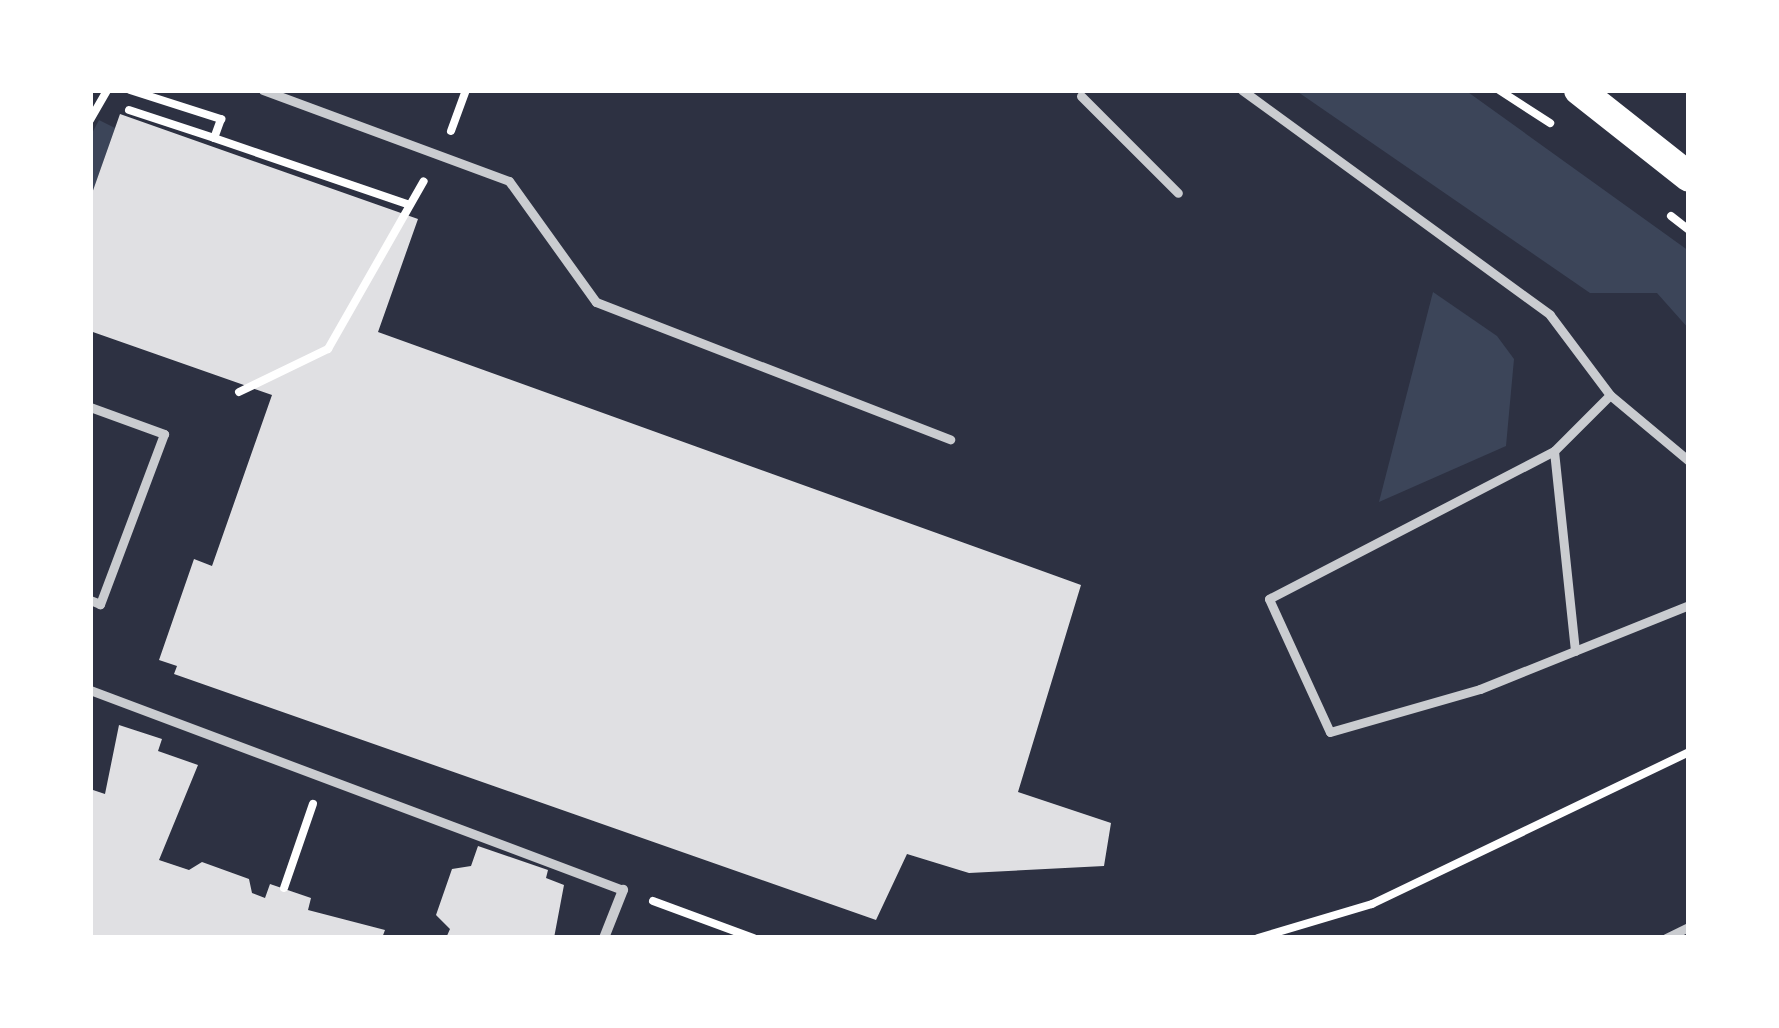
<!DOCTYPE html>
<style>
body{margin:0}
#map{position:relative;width:1779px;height:1028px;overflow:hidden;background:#2d3142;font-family:"Roboto Serif",serif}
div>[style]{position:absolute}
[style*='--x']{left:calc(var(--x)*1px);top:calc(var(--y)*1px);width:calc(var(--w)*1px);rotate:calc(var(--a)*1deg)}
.green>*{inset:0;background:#3c4559}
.building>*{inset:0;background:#e0e0e3}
.path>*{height:8px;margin:-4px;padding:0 4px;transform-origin:4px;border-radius:4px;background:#fff}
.service>*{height:9px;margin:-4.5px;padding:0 4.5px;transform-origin:4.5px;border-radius:4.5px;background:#caccd0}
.pedestrian>*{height:10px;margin:-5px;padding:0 5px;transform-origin:5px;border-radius:5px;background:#caccd0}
.primary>*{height:30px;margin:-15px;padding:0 15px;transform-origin:15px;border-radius:15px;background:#fff}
span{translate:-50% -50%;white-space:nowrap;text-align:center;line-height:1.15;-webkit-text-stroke:9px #fff;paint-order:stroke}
.frame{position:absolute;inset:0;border:93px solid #fff;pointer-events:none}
</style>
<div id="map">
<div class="green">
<i style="clip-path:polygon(1295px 90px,1465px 90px,1689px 251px,1689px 329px,1657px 293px,1590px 293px)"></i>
<i style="clip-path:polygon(99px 120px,115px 128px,90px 199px,90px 137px)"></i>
<i style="clip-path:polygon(1433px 292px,1497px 336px,1514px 359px,1506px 446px,1379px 502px)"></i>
</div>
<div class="building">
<i style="clip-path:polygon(120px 114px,418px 219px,378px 332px,1081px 585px,1018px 792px,1111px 823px,1104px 866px,969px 873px,907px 854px,876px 920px,174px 674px,177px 666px,159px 660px,194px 559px,212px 566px,272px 395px,90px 331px,90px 199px)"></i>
<i style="clip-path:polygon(119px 725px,162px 739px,158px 751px,198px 765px,159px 860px,189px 870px,202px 862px,249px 879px,252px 893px,265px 898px,270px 884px,311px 898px,308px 910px,385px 930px,382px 938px,90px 938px,90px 789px,105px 794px)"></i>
<i style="clip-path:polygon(478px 846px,548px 870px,546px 878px,564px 885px,554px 938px,446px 938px,450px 929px,436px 915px,452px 869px,471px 866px)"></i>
</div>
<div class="path">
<i style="--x:130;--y:90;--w:96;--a:17.7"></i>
<i style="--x:221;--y:119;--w:20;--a:110"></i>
<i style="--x:214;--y:138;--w:204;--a:18.9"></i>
<i style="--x:1499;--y:90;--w:61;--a:32.9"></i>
<i style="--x:129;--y:110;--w:89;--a:18.2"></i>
<i style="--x:90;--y:120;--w:34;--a:-60"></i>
<i style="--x:451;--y:131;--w:44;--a:-69.9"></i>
<i style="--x:1671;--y:216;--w:23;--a:38"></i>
<i style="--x:239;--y:392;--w:99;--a:-25.8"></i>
<i style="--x:328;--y:349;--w:193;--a:-60.3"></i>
<i style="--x:284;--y:888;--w:89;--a:-71"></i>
<i style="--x:653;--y:901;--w:107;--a:20.3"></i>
<i style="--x:1258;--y:938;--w:119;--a:-16.6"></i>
<i style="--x:1372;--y:904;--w:352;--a:-25.6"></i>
</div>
<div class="service">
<i style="--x:263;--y:90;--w:262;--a:20.3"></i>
<i style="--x:509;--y:181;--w:149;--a:54.3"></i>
<i style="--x:596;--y:302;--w:380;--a:21.2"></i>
<i style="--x:1242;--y:90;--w:381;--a:36.1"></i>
<i style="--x:1550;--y:315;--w:100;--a:53.1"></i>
<i style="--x:1610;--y:395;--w:103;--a:39.9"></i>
<i style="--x:1081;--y:96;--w:137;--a:45"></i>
<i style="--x:1610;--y:395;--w:79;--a:135"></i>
<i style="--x:1554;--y:451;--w:321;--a:152.6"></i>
<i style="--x:1269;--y:599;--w:146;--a:65.4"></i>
<i style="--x:1330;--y:732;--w:156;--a:-16"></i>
<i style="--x:1480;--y:689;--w:225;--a:-21.9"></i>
<i style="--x:90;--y:407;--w:79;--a:20"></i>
<i style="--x:164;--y:434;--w:182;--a:110.6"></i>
<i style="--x:100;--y:604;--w:11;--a:-158"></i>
<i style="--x:1554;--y:451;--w:201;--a:84"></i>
<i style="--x:90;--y:690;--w:569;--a:20.57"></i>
<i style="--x:1666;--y:938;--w:25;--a:-26"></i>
</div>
<div class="pedestrian">
<i style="--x:604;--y:938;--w:52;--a:-68.4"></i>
</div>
<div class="primary">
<i style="--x:1579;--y:90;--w:140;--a:38.3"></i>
</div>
<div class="frame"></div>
</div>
